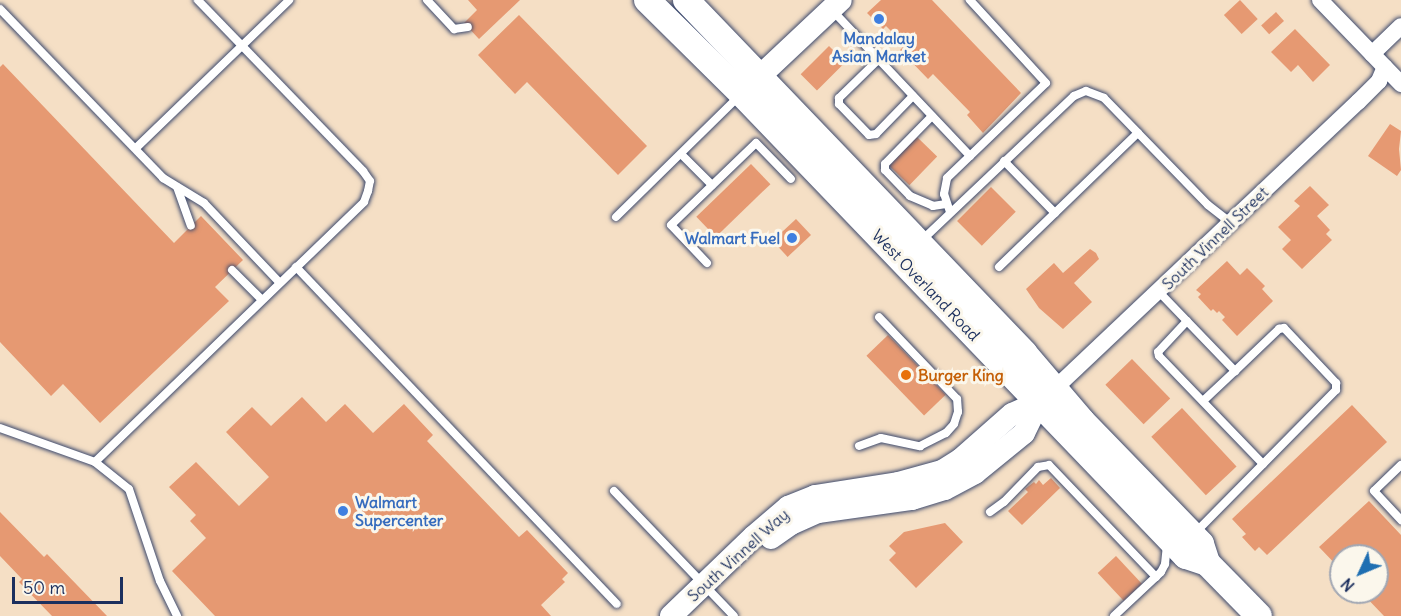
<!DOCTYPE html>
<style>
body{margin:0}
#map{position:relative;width:1401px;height:616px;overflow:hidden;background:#f5dfc5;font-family:Delius,sans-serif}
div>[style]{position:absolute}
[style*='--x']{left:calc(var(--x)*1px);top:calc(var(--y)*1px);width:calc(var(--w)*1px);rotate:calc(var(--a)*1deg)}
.building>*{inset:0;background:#e69972;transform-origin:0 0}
.roads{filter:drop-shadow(0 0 2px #3c496d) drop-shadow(0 0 2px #3c496d)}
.lane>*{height:8px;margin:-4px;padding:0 4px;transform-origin:4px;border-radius:4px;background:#fff}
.street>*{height:16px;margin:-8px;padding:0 8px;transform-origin:8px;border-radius:8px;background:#fff}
.secondary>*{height:22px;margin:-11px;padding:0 11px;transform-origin:11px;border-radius:11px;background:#fff}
.primary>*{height:26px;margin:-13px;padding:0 13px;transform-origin:13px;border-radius:13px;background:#fff}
.dots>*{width:16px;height:16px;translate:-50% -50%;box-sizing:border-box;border:3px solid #fbf7ec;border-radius:50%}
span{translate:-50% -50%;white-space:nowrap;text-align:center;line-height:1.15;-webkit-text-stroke:6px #fbf7ec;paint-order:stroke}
.shop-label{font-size:16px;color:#366cbe;font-weight:700}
.right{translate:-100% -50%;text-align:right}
.left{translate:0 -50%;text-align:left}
.street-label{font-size:16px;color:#1b2f5e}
.food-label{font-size:16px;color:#c56008;font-weight:700}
.north{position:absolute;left:1329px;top:544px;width:60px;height:60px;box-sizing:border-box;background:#fbf7ec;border:2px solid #a1a7b3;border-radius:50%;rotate:226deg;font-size:16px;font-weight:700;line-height:24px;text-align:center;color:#1b2f5e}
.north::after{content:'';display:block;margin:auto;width:21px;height:27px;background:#1f6fb2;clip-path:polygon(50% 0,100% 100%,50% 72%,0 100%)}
.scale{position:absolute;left:12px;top:577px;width:111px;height:27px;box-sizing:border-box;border:3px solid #1b2f5e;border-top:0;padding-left:8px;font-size:18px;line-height:21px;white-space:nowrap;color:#1b2f5e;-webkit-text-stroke:4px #fbf7ec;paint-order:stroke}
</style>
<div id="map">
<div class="building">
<i style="clip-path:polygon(468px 0,520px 0,479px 39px,464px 23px,477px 10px)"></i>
<i style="clip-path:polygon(881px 0,932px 0,1021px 93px,983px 133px,967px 115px,970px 112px,933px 74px,928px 79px,900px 50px,905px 45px,886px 26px,883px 29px,867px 13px)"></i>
<i style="left:1240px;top:0;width:26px;height:22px;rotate:47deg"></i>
<i style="left:1276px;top:12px;width:12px;height:20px;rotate:48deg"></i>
<i style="clip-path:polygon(519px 15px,647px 146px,618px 175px,527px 82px,515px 94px,478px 55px)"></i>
<i style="clip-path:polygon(1295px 29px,1330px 65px,1313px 82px,1298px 65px,1291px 72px,1271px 52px)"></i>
<i style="left:829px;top:46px;width:23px;height:40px;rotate:45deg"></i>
<i style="clip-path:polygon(3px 64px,174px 243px,201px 216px,243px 260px,215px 287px,229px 301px,100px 423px,63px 384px,51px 396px,0 342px,0 67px)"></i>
<i style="clip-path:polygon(1390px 124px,1401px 131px,1399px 149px,1401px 170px,1397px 176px,1368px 156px)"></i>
<i style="left:917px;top:137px;width:28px;height:40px;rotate:44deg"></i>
<i style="left:751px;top:164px;width:28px;height:76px;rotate:46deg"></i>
<i style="clip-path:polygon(1310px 186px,1329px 205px,1317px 216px,1330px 230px,1326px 234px,1332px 240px,1302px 269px,1282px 249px,1291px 240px,1278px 227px,1300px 206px,1294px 201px)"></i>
<i style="left:991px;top:187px;width:35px;height:48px;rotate:45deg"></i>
<i style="left:796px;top:219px;width:22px;height:32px;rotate:47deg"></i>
<i style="clip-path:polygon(1090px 249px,1096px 253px,1099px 259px,1074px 283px,1092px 302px,1063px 329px,1039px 308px,1026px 289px,1054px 263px,1063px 273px)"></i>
<i style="clip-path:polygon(1227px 261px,1240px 275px,1247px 268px,1265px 286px,1262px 289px,1273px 301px,1237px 336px,1222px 320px,1225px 317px,1219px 311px,1217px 313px,1213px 309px,1211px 311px,1198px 297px,1201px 294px,1196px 290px)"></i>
<i style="left:888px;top:335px;width:83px;height:30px;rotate:46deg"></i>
<i style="left:1132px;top:359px;width:55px;height:37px;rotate:46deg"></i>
<i style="clip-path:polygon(302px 397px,326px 422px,345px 404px,373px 433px,404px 404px,433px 435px,427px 441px,519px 537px,527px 530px,568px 573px,562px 579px,565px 582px,541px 605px,551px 616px,215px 616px,172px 571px,206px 538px,190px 521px,196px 515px,169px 487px,196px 462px,239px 506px,269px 477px,226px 432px,252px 407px,271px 426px)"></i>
<i style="clip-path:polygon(1352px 405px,1387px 442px,1267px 555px,1259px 547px,1255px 551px,1242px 537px,1246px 534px,1232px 519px)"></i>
<i style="left:1182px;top:408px;width:80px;height:42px;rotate:47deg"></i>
<i style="clip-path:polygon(1051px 478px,1060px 488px,1022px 525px,1008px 511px,1028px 492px,1025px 489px,1034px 482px,1036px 484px,1039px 480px,1043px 485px)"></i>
<i style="clip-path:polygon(1369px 501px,1401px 535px,1401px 616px,1384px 616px,1361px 592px,1377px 592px,1377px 556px,1341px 556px,1341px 570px,1319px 547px)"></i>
<i style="clip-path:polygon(0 512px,44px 557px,47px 554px,107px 616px,52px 616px,19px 582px,22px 579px,0 556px)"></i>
<i style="clip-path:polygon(945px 523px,963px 542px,916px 588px,889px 560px,896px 553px,889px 546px,904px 532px)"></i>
<i style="left:1116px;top:556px;width:38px;height:25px;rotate:47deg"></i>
</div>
<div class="roads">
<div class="lane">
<i style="--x:427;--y:0;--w:40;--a:47"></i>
<i style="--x:454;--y:29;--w:14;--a:-8"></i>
<i style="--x:0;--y:9;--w:235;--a:46"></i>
<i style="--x:163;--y:178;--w:48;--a:31.4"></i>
<i style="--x:204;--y:203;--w:110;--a:46.5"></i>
<i style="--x:832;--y:10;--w:201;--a:46.6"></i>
<i style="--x:879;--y:59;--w:56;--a:135.7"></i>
<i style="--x:839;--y:98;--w:6;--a:90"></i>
<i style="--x:839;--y:104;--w:43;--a:45.9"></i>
<i style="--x:869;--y:135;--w:7;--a:-8"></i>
<i style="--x:876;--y:134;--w:53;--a:-45.8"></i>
<i style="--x:932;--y:116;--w:67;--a:134.4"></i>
<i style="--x:885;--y:164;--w:6;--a:90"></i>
<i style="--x:885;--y:170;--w:36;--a:46"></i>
<i style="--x:910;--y:196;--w:25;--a:23"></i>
<i style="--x:933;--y:206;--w:13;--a:-9"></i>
<i style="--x:136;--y:148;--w:213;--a:-44"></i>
<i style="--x:681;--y:154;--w:44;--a:45"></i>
<i style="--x:1004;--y:161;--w:73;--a:45.6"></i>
<i style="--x:177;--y:187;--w:41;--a:70.3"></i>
<i style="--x:950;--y:212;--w:19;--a:-108"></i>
<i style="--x:944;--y:194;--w:16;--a:-79"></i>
<i style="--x:947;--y:178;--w:137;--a:-43.8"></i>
<i style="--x:1046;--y:83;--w:113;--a:-132.5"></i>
<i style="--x:616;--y:217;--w:173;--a:-44.5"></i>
<i style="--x:920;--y:242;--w:212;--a:-43.5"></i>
<i style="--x:1074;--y:96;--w:13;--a:-23"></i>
<i style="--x:1086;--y:91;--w:19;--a:21"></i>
<i style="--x:1104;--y:98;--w:49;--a:45.8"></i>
<i style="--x:707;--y:263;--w:52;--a:-133.5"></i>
<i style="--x:671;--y:225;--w:118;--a:-44"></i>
<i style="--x:756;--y:143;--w:50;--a:45.8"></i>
<i style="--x:296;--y:267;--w:465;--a:46.4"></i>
<i style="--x:999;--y:267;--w:193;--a:-44"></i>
<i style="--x:1138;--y:133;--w:100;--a:45.8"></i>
<i style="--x:1208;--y:205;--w:28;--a:38"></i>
<i style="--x:232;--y:270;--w:42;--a:45"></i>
<i style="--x:1159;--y:292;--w:110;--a:46.1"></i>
<i style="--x:1235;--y:371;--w:61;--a:-43.7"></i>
<i style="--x:1279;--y:329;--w:5;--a:-11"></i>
<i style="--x:1284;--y:328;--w:76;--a:46.6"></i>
<i style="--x:1336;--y:383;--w:7;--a:90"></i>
<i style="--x:1336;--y:390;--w:201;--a:134.6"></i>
<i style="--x:1187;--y:321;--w:42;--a:133.1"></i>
<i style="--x:1158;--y:352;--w:4;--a:76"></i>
<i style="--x:1159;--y:356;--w:150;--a:46.1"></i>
<i style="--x:1203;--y:401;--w:44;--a:-43.2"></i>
<i style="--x:0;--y:428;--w:101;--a:19.7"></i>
<i style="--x:95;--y:462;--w:43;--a:38.5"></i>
<i style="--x:129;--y:489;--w:97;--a:71.4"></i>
<i style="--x:160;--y:581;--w:39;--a:64"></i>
<i style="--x:859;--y:446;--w:23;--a:-20"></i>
<i style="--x:881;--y:438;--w:40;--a:12"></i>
<i style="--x:920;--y:446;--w:29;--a:-27"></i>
<i style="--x:946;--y:433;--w:12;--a:-48"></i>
<i style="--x:954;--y:424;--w:13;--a:-72"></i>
<i style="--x:958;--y:412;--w:13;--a:-94"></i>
<i style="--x:957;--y:399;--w:113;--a:-133.6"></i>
<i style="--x:95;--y:462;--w:374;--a:-44"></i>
<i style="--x:364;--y:202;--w:12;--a:-70"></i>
<i style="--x:368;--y:191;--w:10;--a:-79"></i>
<i style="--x:370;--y:181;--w:12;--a:-125"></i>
<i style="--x:363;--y:171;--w:238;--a:-134"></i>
<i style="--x:1401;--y:465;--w:37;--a:136"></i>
<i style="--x:1374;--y:491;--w:40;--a:47"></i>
<i style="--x:614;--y:491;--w:173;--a:46.2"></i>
<i style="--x:990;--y:512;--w:17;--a:-36"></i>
<i style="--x:1004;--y:502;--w:49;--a:-45.8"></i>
<i style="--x:1038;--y:467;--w:11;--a:-10"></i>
<i style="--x:1049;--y:465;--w:155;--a:46.3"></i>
<i style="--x:1114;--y:616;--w:64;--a:-43.1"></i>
<i style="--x:1161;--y:572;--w:9;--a:-63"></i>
<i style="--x:1165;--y:564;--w:19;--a:-84"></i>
</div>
<div class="street">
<i style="--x:1320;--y:0;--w:117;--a:46"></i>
<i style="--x:1372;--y:54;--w:40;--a:-44"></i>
<i style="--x:1049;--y:394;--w:425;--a:-43.4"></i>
<i style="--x:1358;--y:102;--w:30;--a:-45"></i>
<i style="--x:1379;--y:81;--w:15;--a:-67"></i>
</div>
<div class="secondary">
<i style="--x:759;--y:77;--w:112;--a:-43.2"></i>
<i style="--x:771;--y:538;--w:24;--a:-35"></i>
<i style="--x:791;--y:524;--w:30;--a:-24"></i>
<i style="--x:818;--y:512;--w:95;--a:-7.9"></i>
<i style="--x:912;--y:499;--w:34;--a:-17"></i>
<i style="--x:945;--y:489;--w:34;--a:-28"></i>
<i style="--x:975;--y:473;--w:63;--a:-39.2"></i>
<i style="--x:1024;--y:433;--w:34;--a:-64"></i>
<i style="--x:671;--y:616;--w:115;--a:-43.9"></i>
<i style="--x:754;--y:536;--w:45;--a:-40.5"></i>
<i style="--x:788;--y:507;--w:29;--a:-22"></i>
<i style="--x:815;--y:496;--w:84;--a:-8.9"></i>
<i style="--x:898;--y:483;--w:46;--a:-15.3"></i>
<i style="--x:942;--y:471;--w:22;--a:-32"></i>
<i style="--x:961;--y:459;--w:68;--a:-41.4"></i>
<i style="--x:1012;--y:414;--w:30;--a:-24"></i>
</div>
<div class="primary">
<i style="--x:647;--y:0;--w:132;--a:44.7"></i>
<i style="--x:741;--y:93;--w:642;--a:46.14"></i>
<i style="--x:1186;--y:556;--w:22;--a:18"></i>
<i style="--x:686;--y:0;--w:489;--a:46.2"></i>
<i style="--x:1024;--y:353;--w:89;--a:49.5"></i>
<i style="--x:1082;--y:421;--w:171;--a:45.9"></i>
<i style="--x:1201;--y:544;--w:20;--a:72"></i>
<i style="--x:1207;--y:563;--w:74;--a:45.5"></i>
</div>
</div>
<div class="dots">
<i style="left:879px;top:19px;background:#3f7fe0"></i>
<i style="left:792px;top:238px;background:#3f7fe0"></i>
<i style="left:906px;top:375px;background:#e8710a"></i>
<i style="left:343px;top:511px;background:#3f7fe0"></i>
</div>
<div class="shop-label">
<span style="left:879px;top:47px">Mandalay<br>Asian Market</span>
<span class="right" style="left:780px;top:238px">Walmart Fuel</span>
<span class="left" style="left:355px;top:511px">Walmart<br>Supercenter</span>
</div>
<div class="street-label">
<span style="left:1215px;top:238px;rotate:-44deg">South Vinnell Street</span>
<span style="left:926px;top:285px;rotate:46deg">West Overland Road</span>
<span style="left:738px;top:555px;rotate:-42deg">South Vinnell Way</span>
</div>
<div class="food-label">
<span class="left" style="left:918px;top:375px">Burger King</span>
</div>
<div class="north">N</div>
<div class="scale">50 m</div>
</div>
